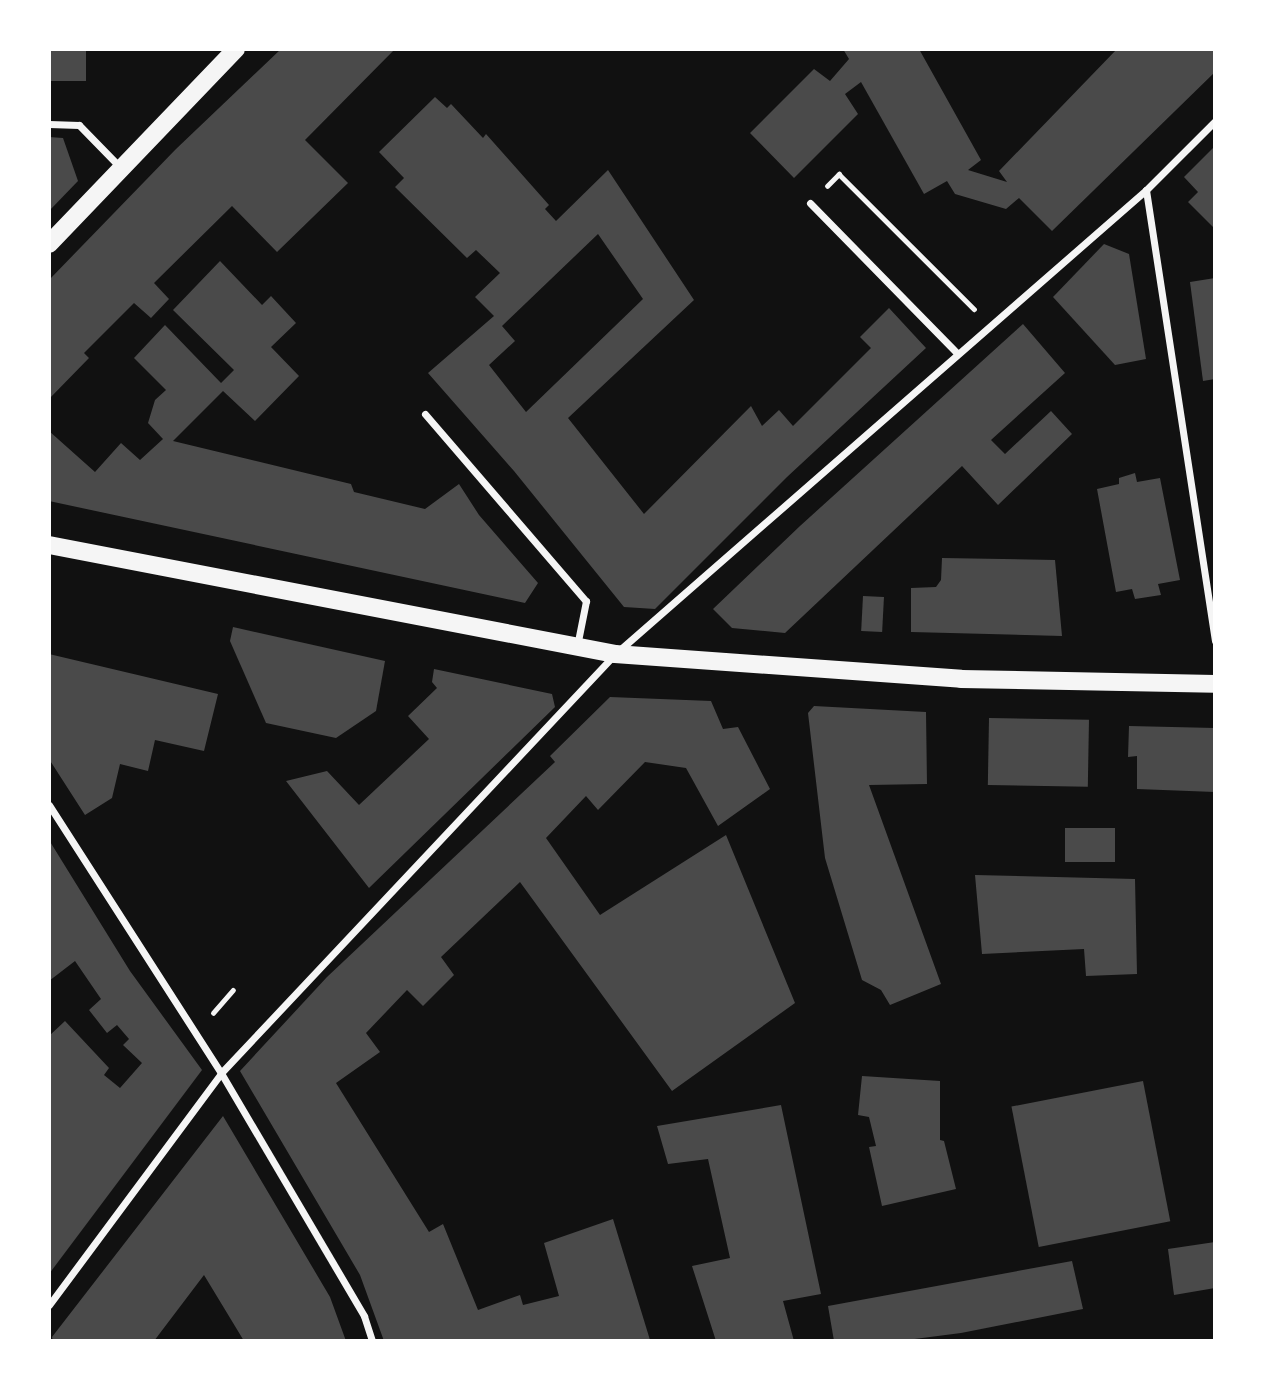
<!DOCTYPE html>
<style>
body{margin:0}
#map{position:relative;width:1264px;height:1390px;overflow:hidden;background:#111;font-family:"Source Sans 3",sans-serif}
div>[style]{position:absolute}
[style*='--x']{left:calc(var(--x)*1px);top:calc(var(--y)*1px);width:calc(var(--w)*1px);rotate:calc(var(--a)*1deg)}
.building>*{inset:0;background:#4a4a4a;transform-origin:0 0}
.path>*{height:4.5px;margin:-2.25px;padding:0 2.25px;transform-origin:2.25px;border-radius:2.25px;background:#f5f5f5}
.minor>*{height:7px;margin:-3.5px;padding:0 3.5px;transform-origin:3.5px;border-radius:3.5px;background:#f5f5f5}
.primary>*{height:18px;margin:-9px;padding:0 9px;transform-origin:9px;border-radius:9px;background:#f5f5f5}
span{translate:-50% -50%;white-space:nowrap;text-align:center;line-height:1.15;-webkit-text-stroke:6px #fff;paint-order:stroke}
.frame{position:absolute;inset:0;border:51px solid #fff;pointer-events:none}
</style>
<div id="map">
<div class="building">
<i style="left:49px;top:49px;width:37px;height:32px"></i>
<i style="clip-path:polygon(281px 49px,395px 49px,305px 140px,348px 183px,277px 252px,232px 206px,154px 283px,169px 299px,151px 318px,134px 303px,84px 353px,89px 358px,49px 399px,49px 280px,176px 149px)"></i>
<i style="clip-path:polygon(843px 49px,919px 49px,981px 160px,968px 170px,1007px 182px,999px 171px,1117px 49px,1215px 49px,1215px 72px,1052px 231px,1019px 198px,1006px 209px,955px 194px,947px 181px,924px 194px,861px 82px,845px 94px,858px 114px,794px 178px,750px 133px,814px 69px,830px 81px,849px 59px)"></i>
<i style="clip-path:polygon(evenodd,435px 97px,447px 108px,451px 104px,483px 138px,486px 134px,549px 205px,545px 209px,556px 221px,608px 170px,694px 300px,568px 418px,644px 514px,751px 406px,762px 426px,779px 410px,793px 426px,871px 348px,860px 337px,889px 308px,926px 348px,787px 477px,655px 609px,624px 607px,514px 471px,428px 373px,494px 316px,475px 297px,500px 273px,476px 250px,467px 258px,395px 187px,404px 178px,379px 152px,435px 97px,598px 234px,643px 299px,526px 412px,489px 365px,515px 341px,502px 326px,598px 234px)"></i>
<i style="clip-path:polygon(49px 137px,63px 138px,78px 181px,49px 211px)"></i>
<i style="clip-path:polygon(1215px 146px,1215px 229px,1188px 202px,1198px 192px,1184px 177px)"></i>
<i style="clip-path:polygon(1104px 244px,1129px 254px,1146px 359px,1115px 365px,1053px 297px)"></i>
<i style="clip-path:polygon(220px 261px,262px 305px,271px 296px,296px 323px,271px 347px,299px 376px,255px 421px,223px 391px,173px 441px,351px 484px,354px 492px,425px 509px,459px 484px,479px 515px,538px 583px,525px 603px,49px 501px,49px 431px,95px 472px,121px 443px,140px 460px,163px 439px,148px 423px,155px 400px,166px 390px,134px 358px,165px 325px,221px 383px,234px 370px,173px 310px)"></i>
<i style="clip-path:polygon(1215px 278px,1215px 379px,1203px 381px,1190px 282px)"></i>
<i style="clip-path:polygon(1023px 324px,1065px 373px,991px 440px,1005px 454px,1051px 411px,1072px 434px,998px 505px,962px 466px,785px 633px,732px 628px,713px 609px,800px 526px)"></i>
<i style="clip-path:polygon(1135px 473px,1137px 482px,1160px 478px,1180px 580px,1158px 584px,1161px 595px,1135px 599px,1132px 589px,1116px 592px,1097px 489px,1119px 484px,1119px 478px)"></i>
<i style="clip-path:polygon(942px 558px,1055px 560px,1062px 636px,911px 632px,911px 588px,936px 587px,941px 580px)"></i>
<i style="left:863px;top:596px;width:21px;height:35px;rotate:3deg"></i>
<i style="clip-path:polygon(233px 627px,385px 661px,376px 711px,336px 738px,266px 723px,230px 641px)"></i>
<i style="clip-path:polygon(49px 654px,218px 694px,204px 751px,155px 740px,148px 771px,120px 764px,112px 798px,85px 815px,49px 759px)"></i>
<i style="clip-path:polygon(434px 669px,552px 694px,555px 707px,369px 888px,286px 781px,327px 771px,359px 805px,429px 739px,408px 716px,437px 688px,432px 682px)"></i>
<i style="clip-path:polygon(610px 697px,711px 701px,723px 729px,738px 727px,770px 789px,718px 826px,686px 768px,645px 762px,598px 810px,586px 796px,546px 838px,600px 915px,726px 835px,795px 1003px,672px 1091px,520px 882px,441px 957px,454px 975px,423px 1006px,407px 990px,366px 1033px,380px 1052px,336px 1083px,429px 1232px,443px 1224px,478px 1310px,520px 1295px,523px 1305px,559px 1296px,544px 1243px,613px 1219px,650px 1340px,384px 1341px,360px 1275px,240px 1071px,327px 977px,555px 762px,550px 756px)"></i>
<i style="clip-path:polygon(814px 706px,926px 712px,927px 784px,869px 785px,941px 984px,890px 1005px,881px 990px,862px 980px,825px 858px,808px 713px)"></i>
<i style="left:989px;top:718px;width:100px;height:67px;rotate:1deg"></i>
<i style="clip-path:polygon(1129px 726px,1215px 728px,1215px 792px,1137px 789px,1137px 756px,1128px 757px)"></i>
<i style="left:1065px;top:828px;width:50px;height:34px"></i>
<i style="clip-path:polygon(49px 840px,130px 971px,202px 1070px,49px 1274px,49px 1036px,65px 1021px,109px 1068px,104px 1075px,120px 1088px,142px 1063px,123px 1045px,129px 1039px,117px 1025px,107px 1033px,89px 1010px,101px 999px,75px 961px,49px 981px)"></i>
<i style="clip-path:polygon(975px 875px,1135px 879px,1137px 974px,1086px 976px,1084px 949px,982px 954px)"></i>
<i style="clip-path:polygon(862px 1076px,940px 1081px,940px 1140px,944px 1141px,956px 1189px,882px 1206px,869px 1147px,876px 1146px,869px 1117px,858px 1115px)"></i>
<i style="left:1143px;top:1081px;width:143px;height:134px;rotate:79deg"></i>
<i style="clip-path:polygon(781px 1105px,821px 1294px,783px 1301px,794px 1341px,716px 1341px,692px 1266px,730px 1258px,708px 1159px,668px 1164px,657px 1126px)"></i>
<i style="clip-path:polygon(223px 1116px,330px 1297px,346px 1341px,244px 1341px,204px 1275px,154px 1341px,53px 1341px,52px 1337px)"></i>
<i style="clip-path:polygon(1215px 1242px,1215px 1288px,1174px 1295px,1168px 1249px)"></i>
<i style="clip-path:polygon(1072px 1261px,1083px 1309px,961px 1333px,899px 1341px,834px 1341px,828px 1306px)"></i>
</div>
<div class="path">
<i style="--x:827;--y:186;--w:17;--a:-45"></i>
<i style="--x:839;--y:174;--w:191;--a:45"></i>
<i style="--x:213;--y:1013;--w:30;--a:-49"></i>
</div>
<div class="minor">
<i style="--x:49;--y:124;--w:30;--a:2"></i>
<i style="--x:79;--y:125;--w:60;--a:45.7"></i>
<i style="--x:1146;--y:190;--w:456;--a:81.3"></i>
<i style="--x:810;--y:203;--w:210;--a:45.6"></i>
<i style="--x:425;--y:414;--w:247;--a:49.3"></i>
<i style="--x:586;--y:601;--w:46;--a:101.3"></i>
<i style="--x:49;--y:805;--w:318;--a:57.3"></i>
<i style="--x:221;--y:1073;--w:282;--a:59.5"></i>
<i style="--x:364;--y:1316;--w:26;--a:72"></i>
<i style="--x:49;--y:1305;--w:289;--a:-53.4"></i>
<i style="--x:221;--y:1073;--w:575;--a:-46.76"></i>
<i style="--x:615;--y:654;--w:705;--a:-41.15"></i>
<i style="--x:1146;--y:190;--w:98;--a:-45"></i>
</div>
<div class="primary">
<i style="--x:49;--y:244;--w:270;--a:-46.2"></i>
<i style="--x:49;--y:545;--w:576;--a:10.9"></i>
<i style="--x:615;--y:654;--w:347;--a:4.1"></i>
<i style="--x:961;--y:679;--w:254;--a:1.1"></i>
</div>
<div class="frame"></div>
</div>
